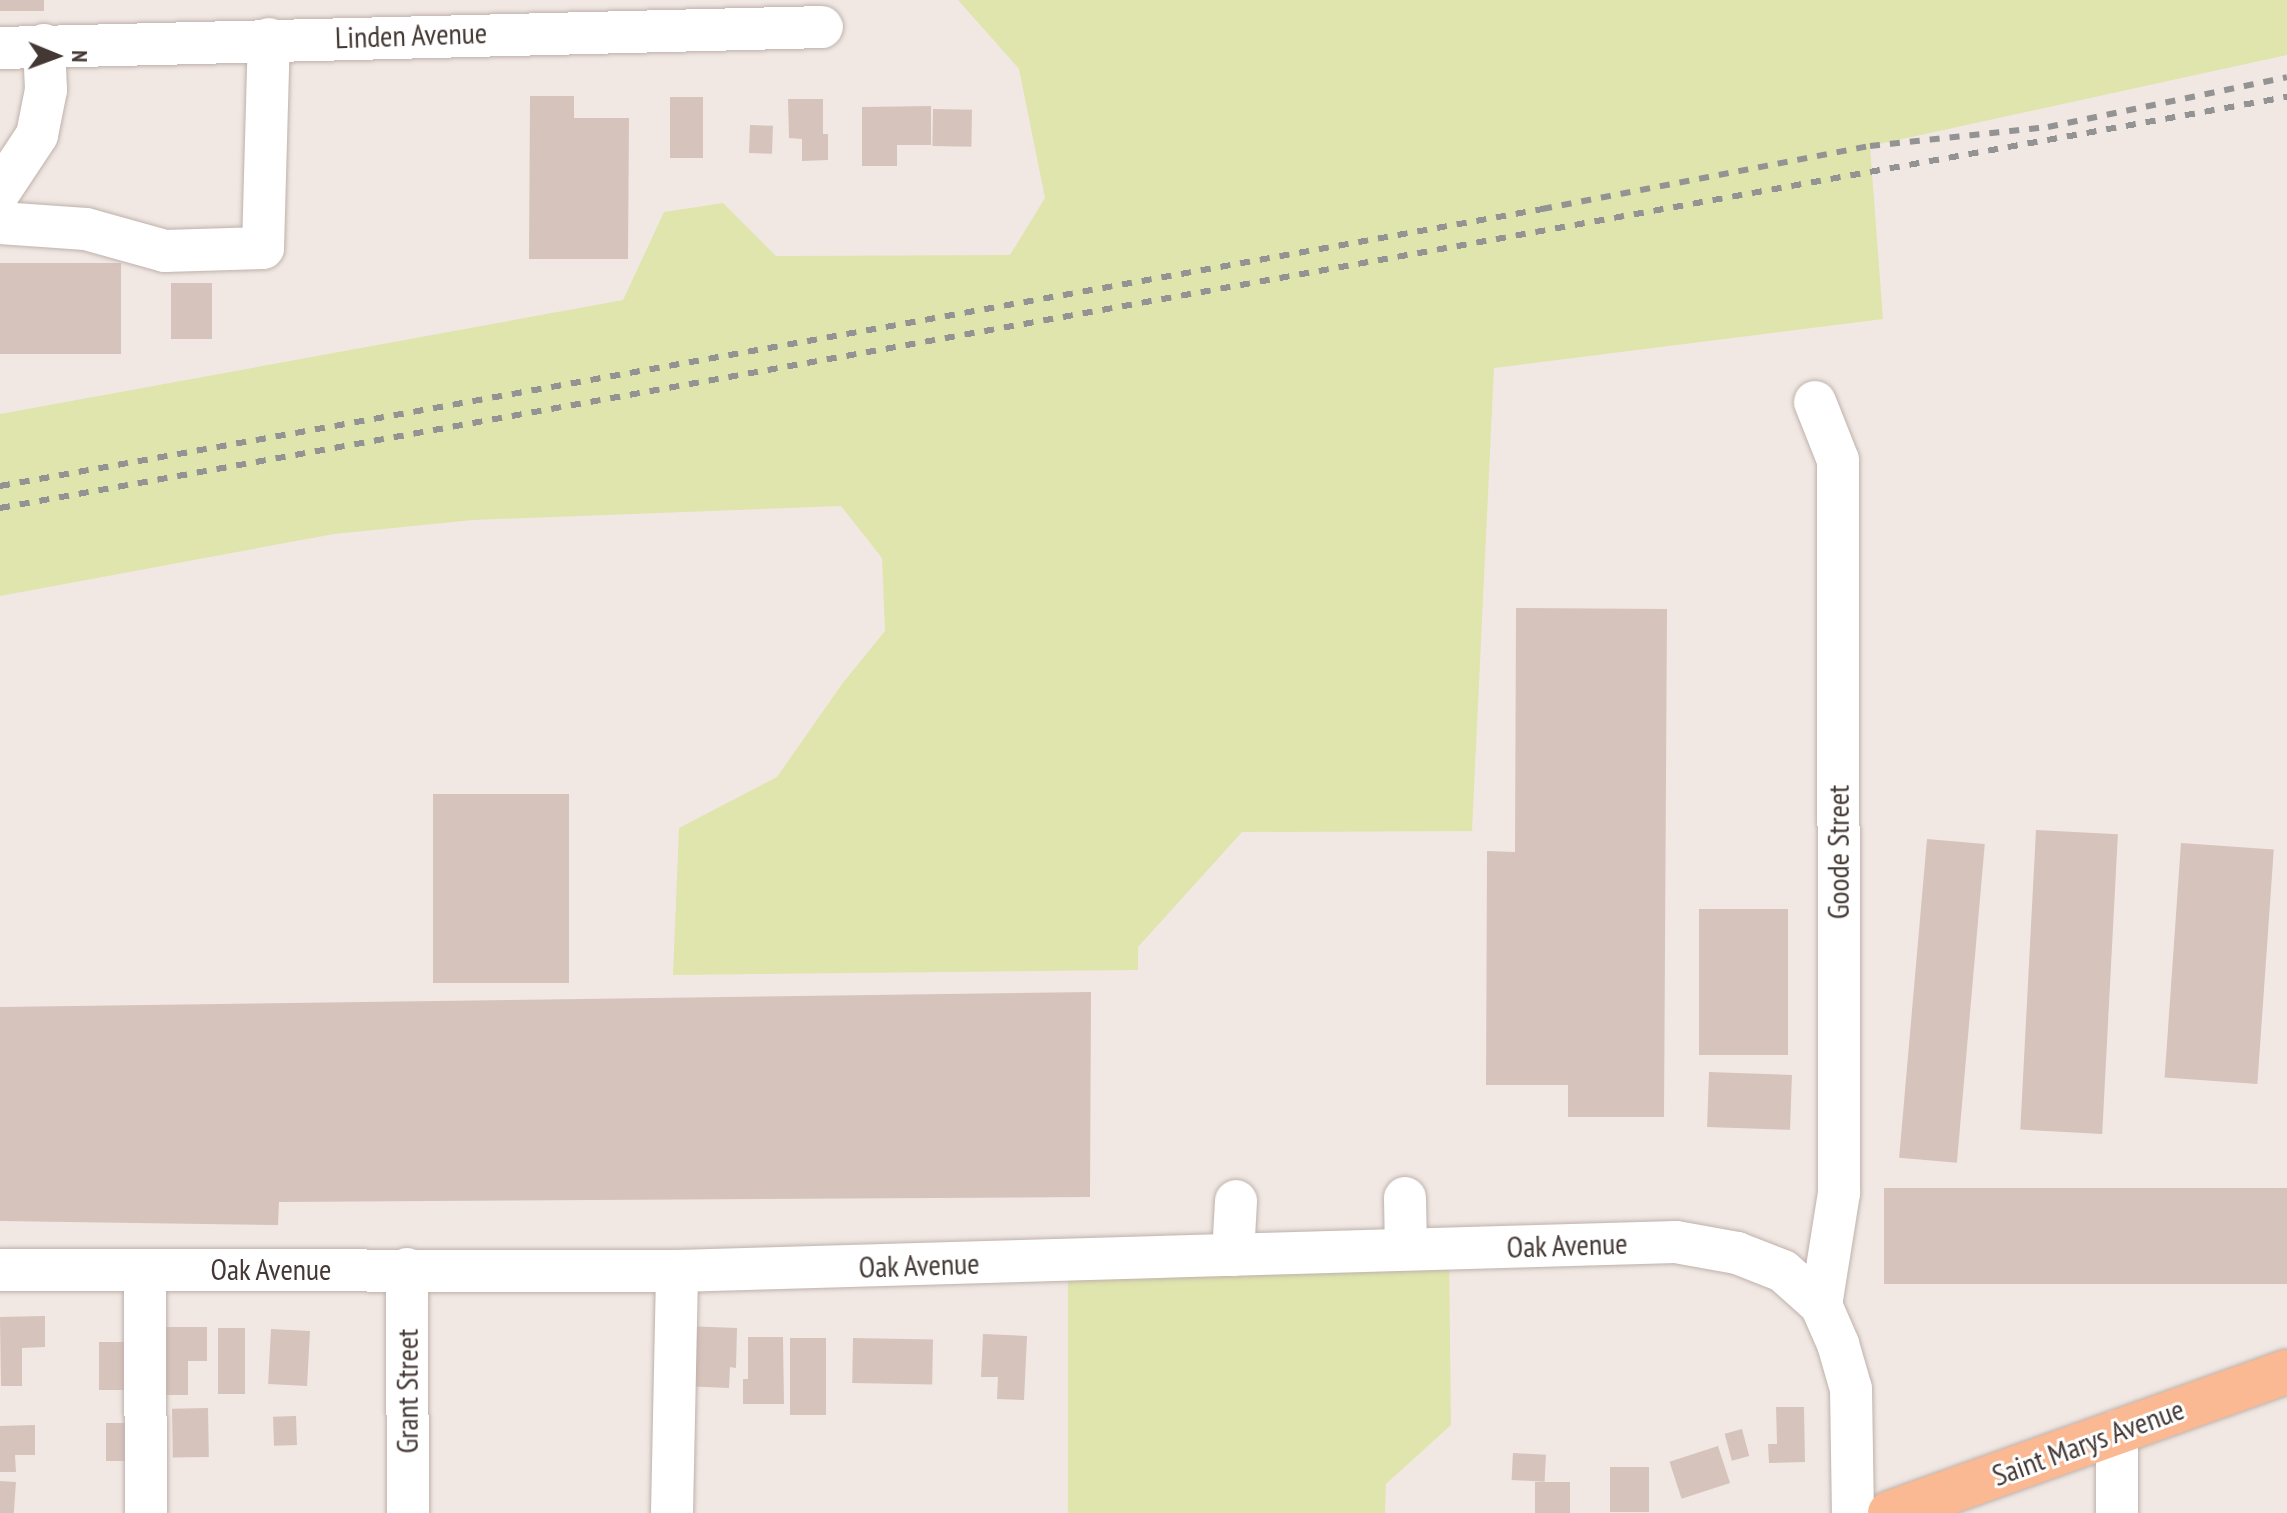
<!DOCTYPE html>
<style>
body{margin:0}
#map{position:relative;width:2287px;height:1513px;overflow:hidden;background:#f1e8e4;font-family:"PT Sans Narrow",sans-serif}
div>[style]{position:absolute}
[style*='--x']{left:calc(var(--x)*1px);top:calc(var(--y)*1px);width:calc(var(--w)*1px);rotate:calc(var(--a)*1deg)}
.green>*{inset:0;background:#dfe5ad}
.building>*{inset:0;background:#d6c3bc;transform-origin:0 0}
.roads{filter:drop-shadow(0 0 2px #bfb1aa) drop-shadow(0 0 2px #bfb1aa)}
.minor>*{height:42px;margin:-21px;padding:0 21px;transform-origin:21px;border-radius:21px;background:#fff}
.major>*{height:44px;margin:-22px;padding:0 22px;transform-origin:22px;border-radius:22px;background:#fbb993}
.rail>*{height:6px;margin-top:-3px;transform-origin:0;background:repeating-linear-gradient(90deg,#939393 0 10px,transparent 0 20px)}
span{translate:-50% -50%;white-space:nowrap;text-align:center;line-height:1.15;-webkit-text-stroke:6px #fff;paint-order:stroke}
.street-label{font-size:30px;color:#433834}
.north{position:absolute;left:16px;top:16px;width:80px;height:80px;-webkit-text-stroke:6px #fff;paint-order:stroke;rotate:91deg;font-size:22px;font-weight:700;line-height:32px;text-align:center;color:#433834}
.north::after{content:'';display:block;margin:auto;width:28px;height:36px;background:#433834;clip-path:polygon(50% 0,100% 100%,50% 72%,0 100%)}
</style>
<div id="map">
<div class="green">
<i style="clip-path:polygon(958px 0,2287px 0,2287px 55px,1870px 146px,1883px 319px,1494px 368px,1472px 831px,1242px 832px,1138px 947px,1138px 970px,673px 975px,679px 828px,777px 777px,842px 684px,885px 631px,882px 558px,841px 506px,473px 520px,334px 534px,0 596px,0 414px,623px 300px,664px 212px,723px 203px,776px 256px,1010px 255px,1045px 198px,1019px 69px)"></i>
<i style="clip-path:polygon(1449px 1248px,1451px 1425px,1386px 1484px,1385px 1513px,1068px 1513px,1068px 1260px)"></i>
</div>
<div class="building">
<i style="left:0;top:0;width:44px;height:11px"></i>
<i style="clip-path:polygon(530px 96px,574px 96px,574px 118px,629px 118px,628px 259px,529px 259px)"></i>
<i style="left:670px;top:97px;width:33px;height:61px"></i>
<i style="clip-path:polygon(788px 99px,823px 99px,823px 134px,828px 134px,828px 160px,802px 161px,802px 139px,789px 138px)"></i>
<i style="clip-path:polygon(931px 106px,931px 145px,897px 145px,897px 166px,862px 166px,862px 107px)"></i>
<i style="left:933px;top:109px;width:39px;height:37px;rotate:1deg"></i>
<i style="left:750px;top:125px;width:23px;height:28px;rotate:2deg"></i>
<i style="left:0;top:263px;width:121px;height:91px"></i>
<i style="left:171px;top:283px;width:41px;height:56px"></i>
<i style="clip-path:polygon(1516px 608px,1667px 609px,1664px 1117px,1568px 1117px,1568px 1085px,1486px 1085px,1487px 851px,1515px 852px)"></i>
<i style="left:433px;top:794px;width:136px;height:189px"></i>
<i style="left:2036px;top:830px;width:82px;height:300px;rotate:3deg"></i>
<i style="left:1927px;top:839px;width:58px;height:320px;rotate:5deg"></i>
<i style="left:2181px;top:843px;width:93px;height:235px;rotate:4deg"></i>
<i style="left:1699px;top:909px;width:89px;height:146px"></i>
<i style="clip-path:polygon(1091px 992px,1090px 1197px,279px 1202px,278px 1225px,0 1221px,0 1007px)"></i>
<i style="left:1709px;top:1072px;width:83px;height:55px;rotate:2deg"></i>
<i style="left:2287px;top:1188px;width:96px;height:403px;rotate:90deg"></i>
<i style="clip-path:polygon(45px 1316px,45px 1347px,22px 1348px,22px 1386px,1px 1386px,0 1317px)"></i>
<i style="clip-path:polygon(684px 1326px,737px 1328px,736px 1368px,730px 1367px,729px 1388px,682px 1386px)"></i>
<i style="clip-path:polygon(166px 1327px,207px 1327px,207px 1361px,188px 1361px,188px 1395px,166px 1395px)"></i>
<i style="left:218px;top:1328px;width:27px;height:66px"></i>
<i style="left:271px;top:1329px;width:39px;height:55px;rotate:3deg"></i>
<i style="clip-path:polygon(983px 1334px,1027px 1336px,1024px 1400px,997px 1399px,998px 1377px,981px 1377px)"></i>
<i style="clip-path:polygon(748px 1337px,783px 1337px,784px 1404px,743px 1404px,743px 1379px,748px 1379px)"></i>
<i style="left:790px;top:1338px;width:36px;height:77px"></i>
<i style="left:853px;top:1338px;width:80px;height:45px;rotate:1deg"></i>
<i style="left:99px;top:1342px;width:35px;height:48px"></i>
<i style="clip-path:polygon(1776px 1407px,1804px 1407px,1805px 1462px,1769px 1463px,1768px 1444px,1777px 1444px)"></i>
<i style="left:208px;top:1408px;width:49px;height:36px;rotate:89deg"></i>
<i style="left:296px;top:1416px;width:29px;height:23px;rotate:88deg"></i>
<i style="left:106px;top:1423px;width:30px;height:38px"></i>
<i style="clip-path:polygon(35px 1425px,35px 1455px,15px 1455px,16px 1472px,0 1472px,0 1426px)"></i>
<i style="left:1742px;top:1429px;width:28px;height:18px;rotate:75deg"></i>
<i style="left:1718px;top:1446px;width:39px;height:51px;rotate:72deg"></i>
<i style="left:1513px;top:1453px;width:33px;height:27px;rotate:3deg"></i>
<i style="left:1610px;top:1467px;width:39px;height:45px"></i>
<i style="left:0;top:1481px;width:16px;height:32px;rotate:4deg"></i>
<i style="left:1570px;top:1482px;width:31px;height:35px;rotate:90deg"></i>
</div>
<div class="roads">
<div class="minor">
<i style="--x:0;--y:48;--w:822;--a:-1.46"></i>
<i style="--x:0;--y:191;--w:67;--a:-56.5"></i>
<i style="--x:37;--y:135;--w:46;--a:-78.7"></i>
<i style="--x:46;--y:90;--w:45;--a:-92.5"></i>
<i style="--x:0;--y:223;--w:86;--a:4"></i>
<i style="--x:86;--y:229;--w:82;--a:15.6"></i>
<i style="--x:165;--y:251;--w:98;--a:-1.8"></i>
<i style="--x:263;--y:248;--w:209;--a:-88.4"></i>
<i style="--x:1815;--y:402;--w:62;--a:68.4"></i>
<i style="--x:1838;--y:460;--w:733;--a:89.92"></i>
<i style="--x:1839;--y:1193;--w:113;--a:99.1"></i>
<i style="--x:1405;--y:1198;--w:51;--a:88.9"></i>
<i style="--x:1233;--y:1255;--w:54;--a:-86.8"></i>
<i style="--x:407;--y:1269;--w:244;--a:89.8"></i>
<i style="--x:0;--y:1270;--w:677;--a:0.08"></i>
<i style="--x:677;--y:1271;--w:999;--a:-1.66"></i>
<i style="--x:1676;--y:1242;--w:62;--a:10.2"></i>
<i style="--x:1737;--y:1253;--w:49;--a:21.4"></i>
<i style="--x:1783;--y:1271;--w:51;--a:41.8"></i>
<i style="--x:1821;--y:1305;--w:43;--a:66.4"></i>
<i style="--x:1838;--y:1344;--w:47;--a:73.9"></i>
<i style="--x:1851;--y:1389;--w:124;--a:89.1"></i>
<i style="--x:145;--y:1270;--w:243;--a:89.8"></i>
<i style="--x:672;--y:1513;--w:242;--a:-88.8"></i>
<i style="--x:2117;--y:1513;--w:82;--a:-90"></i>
</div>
<div class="major">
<i style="--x:1890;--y:1513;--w:421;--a:-19.6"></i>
</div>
</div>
<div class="rail">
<i style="--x:0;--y:486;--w:1567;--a:-10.18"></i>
<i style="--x:1542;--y:209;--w:334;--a:-10.9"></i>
<i style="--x:1870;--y:146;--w:179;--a:-6.1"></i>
<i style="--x:2048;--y:127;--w:244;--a:-11.8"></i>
<i style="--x:0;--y:508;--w:2324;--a:-10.19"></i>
</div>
<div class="street-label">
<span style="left:411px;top:35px;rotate:-2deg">Linden Avenue</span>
<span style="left:1838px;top:852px;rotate:-90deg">Goode Street</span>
<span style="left:1567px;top:1245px;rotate:-2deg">Oak Avenue</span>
<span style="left:919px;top:1265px;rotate:-2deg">Oak Avenue</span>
<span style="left:271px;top:1269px">Oak Avenue</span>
<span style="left:407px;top:1391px;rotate:-90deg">Grant Street</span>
<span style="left:2088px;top:1442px;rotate:-20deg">Saint Marys Avenue</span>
</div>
<div class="north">N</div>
</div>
